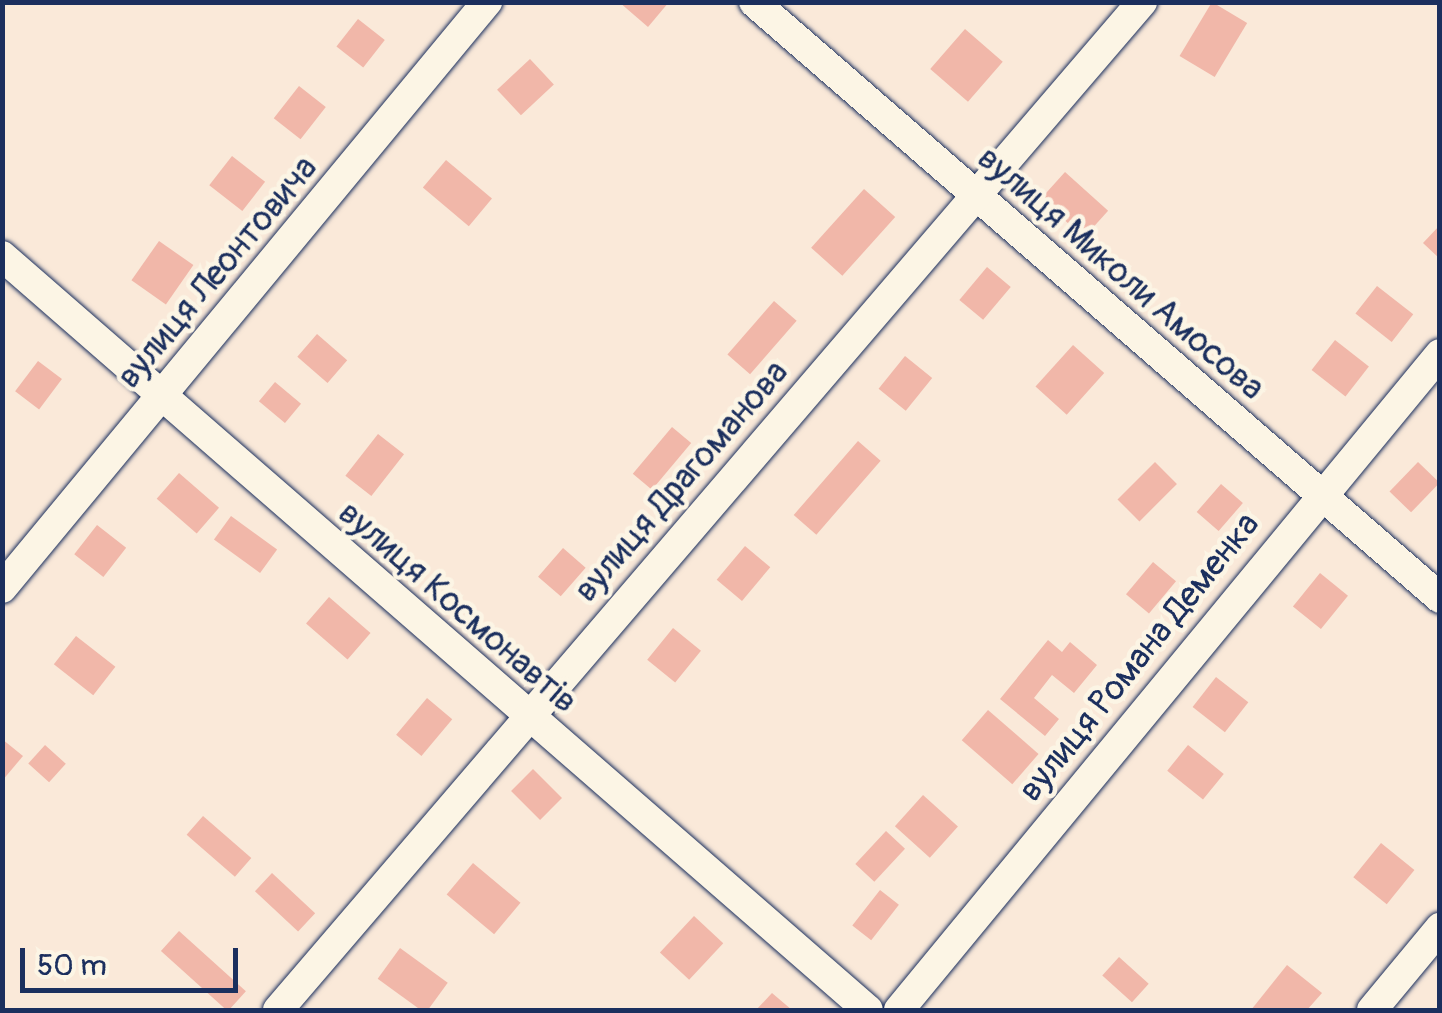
<!DOCTYPE html>
<meta charset="utf-8">
<style>
body{margin:0}
#map{position:relative;width:1442px;height:1013px;overflow:hidden;background:#fae9d9;font-family:Pangolin,sans-serif}
div>[style]{position:absolute}
[style*='--x']{left:calc(var(--x)*1px);top:calc(var(--y)*1px);width:calc(var(--w)*1px);rotate:calc(var(--a)*1deg)}
.building>*{inset:0;background:#f1b7a9;transform-origin:0 0}
.roads{filter:drop-shadow(0 0 2px #1b2f5e) drop-shadow(0 0 2px #1b2f5e)}
.street>*{height:30px;margin:-15px;padding:0 15px;transform-origin:15px;border-radius:15px;background:#fcf5e5}
span{translate:-50% -50%;white-space:nowrap;text-align:center;line-height:1.15;-webkit-text-stroke:9px #fcf5e5;paint-order:stroke}
.street-label{font-size:35px;color:#1b2f5e}
.frame{position:absolute;inset:0;border:5px solid #1b2f5e;pointer-events:none}
.scale{position:absolute;left:20px;top:948px;width:218px;height:45px;box-sizing:border-box;border:5px solid #1b2f5e;border-top:0;padding-left:12px;font-size:30px;line-height:35px;white-space:nowrap;color:#1b2f5e;-webkit-text-stroke:8px #fcf5e5;paint-order:stroke}
</style>
<div id="map">
<div class="building">
<i style="clip-path:polygon(619px 2px,669px 2px,648px 27px)"></i>
<i style="left:1212px;top:2px;width:41px;height:63px;rotate:31deg"></i>
<i style="left:358px;top:19px;width:34px;height:35px;rotate:38deg"></i>
<i style="left:965px;top:29px;width:50px;height:53px;rotate:41deg"></i>
<i style="left:530px;top:59px;width:35px;height:45px;rotate:47deg"></i>
<i style="left:299px;top:86px;width:34px;height:41px;rotate:38deg"></i>
<i style="left:232px;top:156px;width:42px;height:37px;rotate:38deg"></i>
<i style="left:446px;top:160px;width:60px;height:36px;rotate:40deg"></i>
<i style="left:1065px;top:172px;width:58px;height:36px;rotate:42deg"></i>
<i style="left:864px;top:189px;width:42px;height:79px;rotate:42deg"></i>
<i style="clip-path:polygon(1440px 225px,1440px 259px,1423px 243px)"></i>
<i style="left:159px;top:241px;width:42px;height:48px;rotate:35deg"></i>
<i style="left:987px;top:267px;width:31px;height:43px;rotate:40deg"></i>
<i style="left:1377px;top:286px;width:46px;height:35px;rotate:38deg"></i>
<i style="left:774px;top:301px;width:30px;height:71px;rotate:41deg"></i>
<i style="left:317px;top:334px;width:40px;height:30px;rotate:41deg"></i>
<i style="left:1335px;top:340px;width:43px;height:38px;rotate:38deg"></i>
<i style="left:1073px;top:345px;width:42px;height:56px;rotate:42deg"></i>
<i style="left:905px;top:356px;width:35px;height:42px;rotate:39deg"></i>
<i style="left:38px;top:361px;width:30px;height:38px;rotate:37deg"></i>
<i style="left:275px;top:382px;width:34px;height:25px;rotate:40deg"></i>
<i style="left:672px;top:427px;width:25px;height:61px;rotate:40deg"></i>
<i style="left:378px;top:434px;width:33px;height:53px;rotate:38deg"></i>
<i style="left:858px;top:441px;width:30px;height:98px;rotate:41deg"></i>
<i style="left:1155px;top:462px;width:31px;height:53px;rotate:45deg"></i>
<i style="left:1418px;top:462px;width:30px;height:41px;rotate:44deg"></i>
<i style="left:179px;top:473px;width:53px;height:34px;rotate:41deg"></i>
<i style="left:1221px;top:484px;width:29px;height:37px;rotate:41deg"></i>
<i style="left:231px;top:516px;width:57px;height:29px;rotate:36deg"></i>
<i style="left:97px;top:525px;width:37px;height:37px;rotate:38deg"></i>
<i style="left:745px;top:546px;width:33px;height:44px;rotate:40deg"></i>
<i style="left:563px;top:548px;width:30px;height:38px;rotate:41deg"></i>
<i style="left:1153px;top:562px;width:30px;height:42px;rotate:40deg"></i>
<i style="left:1320px;top:573px;width:36px;height:43px;rotate:39deg"></i>
<i style="left:329px;top:597px;width:55px;height:35px;rotate:41deg"></i>
<i style="left:673px;top:628px;width:36px;height:41px;rotate:39deg"></i>
<i style="left:76px;top:636px;width:50px;height:36px;rotate:38deg"></i>
<i style="clip-path:polygon(1048px 640px,1062px 652px,1070px 642px,1097px 665px,1074px 693px,1052px 675px,1034px 698px,1059px 719px,1045px 736px,1000px 699px)"></i>
<i style="left:1216px;top:677px;width:41px;height:38px;rotate:38deg"></i>
<i style="left:427px;top:698px;width:33px;height:48px;rotate:40deg"></i>
<i style="left:988px;top:710px;width:67px;height:40px;rotate:41deg"></i>
<i style="clip-path:polygon(2px 739px,23px 756px,2px 781px)"></i>
<i style="left:45px;top:745px;width:28px;height:25px;rotate:42deg"></i>
<i style="left:1188px;top:745px;width:46px;height:33px;rotate:39deg"></i>
<i style="left:533px;top:769px;width:41px;height:31px;rotate:45deg"></i>
<i style="left:923px;top:795px;width:47px;height:42px;rotate:42deg"></i>
<i style="left:203px;top:816px;width:64px;height:25px;rotate:41deg"></i>
<i style="left:886px;top:831px;width:26px;height:45px;rotate:43deg"></i>
<i style="left:1381px;top:843px;width:43px;height:44px;rotate:39deg"></i>
<i style="left:473px;top:863px;width:62px;height:41px;rotate:40deg"></i>
<i style="left:272px;top:873px;width:59px;height:25px;rotate:43deg"></i>
<i style="left:880px;top:890px;width:24px;height:45px;rotate:38deg"></i>
<i style="left:694px;top:916px;width:40px;height:50px;rotate:43deg"></i>
<i style="left:179px;top:931px;width:90px;height:27px;rotate:42deg"></i>
<i style="left:400px;top:948px;width:59px;height:38px;rotate:36deg"></i>
<i style="left:1119px;top:957px;width:40px;height:25px;rotate:42deg"></i>
<i style="clip-path:polygon(1287px 965px,1322px 993px,1307px 1010px,1251px 1010px)"></i>
<i style="clip-path:polygon(772px 993px,792px 1010px,756px 1010px)"></i>
</div>
<div class="roads">
<div class="street">
<i style="--x:754;--y:2;--w:909;--a:40.98"></i>
<i style="--x:2;--y:256;--w:1148;--a:41.05"></i>
<i style="--x:2;--y:588;--w:761;--a:-50.39"></i>
<i style="--x:278;--y:1010;--w:1328;--a:-49.4"></i>
<i style="--x:899;--y:1010;--w:850;--a:-50.49"></i>
<i style="--x:1372;--y:1010;--w:107;--a:-50.3"></i>
</div>
</div>
<div class="street-label">
<span style="left:217px;top:272px;rotate:-50deg">вулиця Леонтовича</span>
<span style="left:1121px;top:273px;rotate:41deg">вулиця Миколи Амосова</span>
<span style="left:681px;top:481px;rotate:-49deg">вулиця Драгоманова</span>
<span style="left:458px;top:607px;rotate:41deg">вулиця Космонавтів</span>
<span style="left:1139px;top:657px;rotate:-51deg">вулиця Романа Деменка</span>
</div>
<div class="frame"></div>
<div class="scale">50 m</div>
</div>
